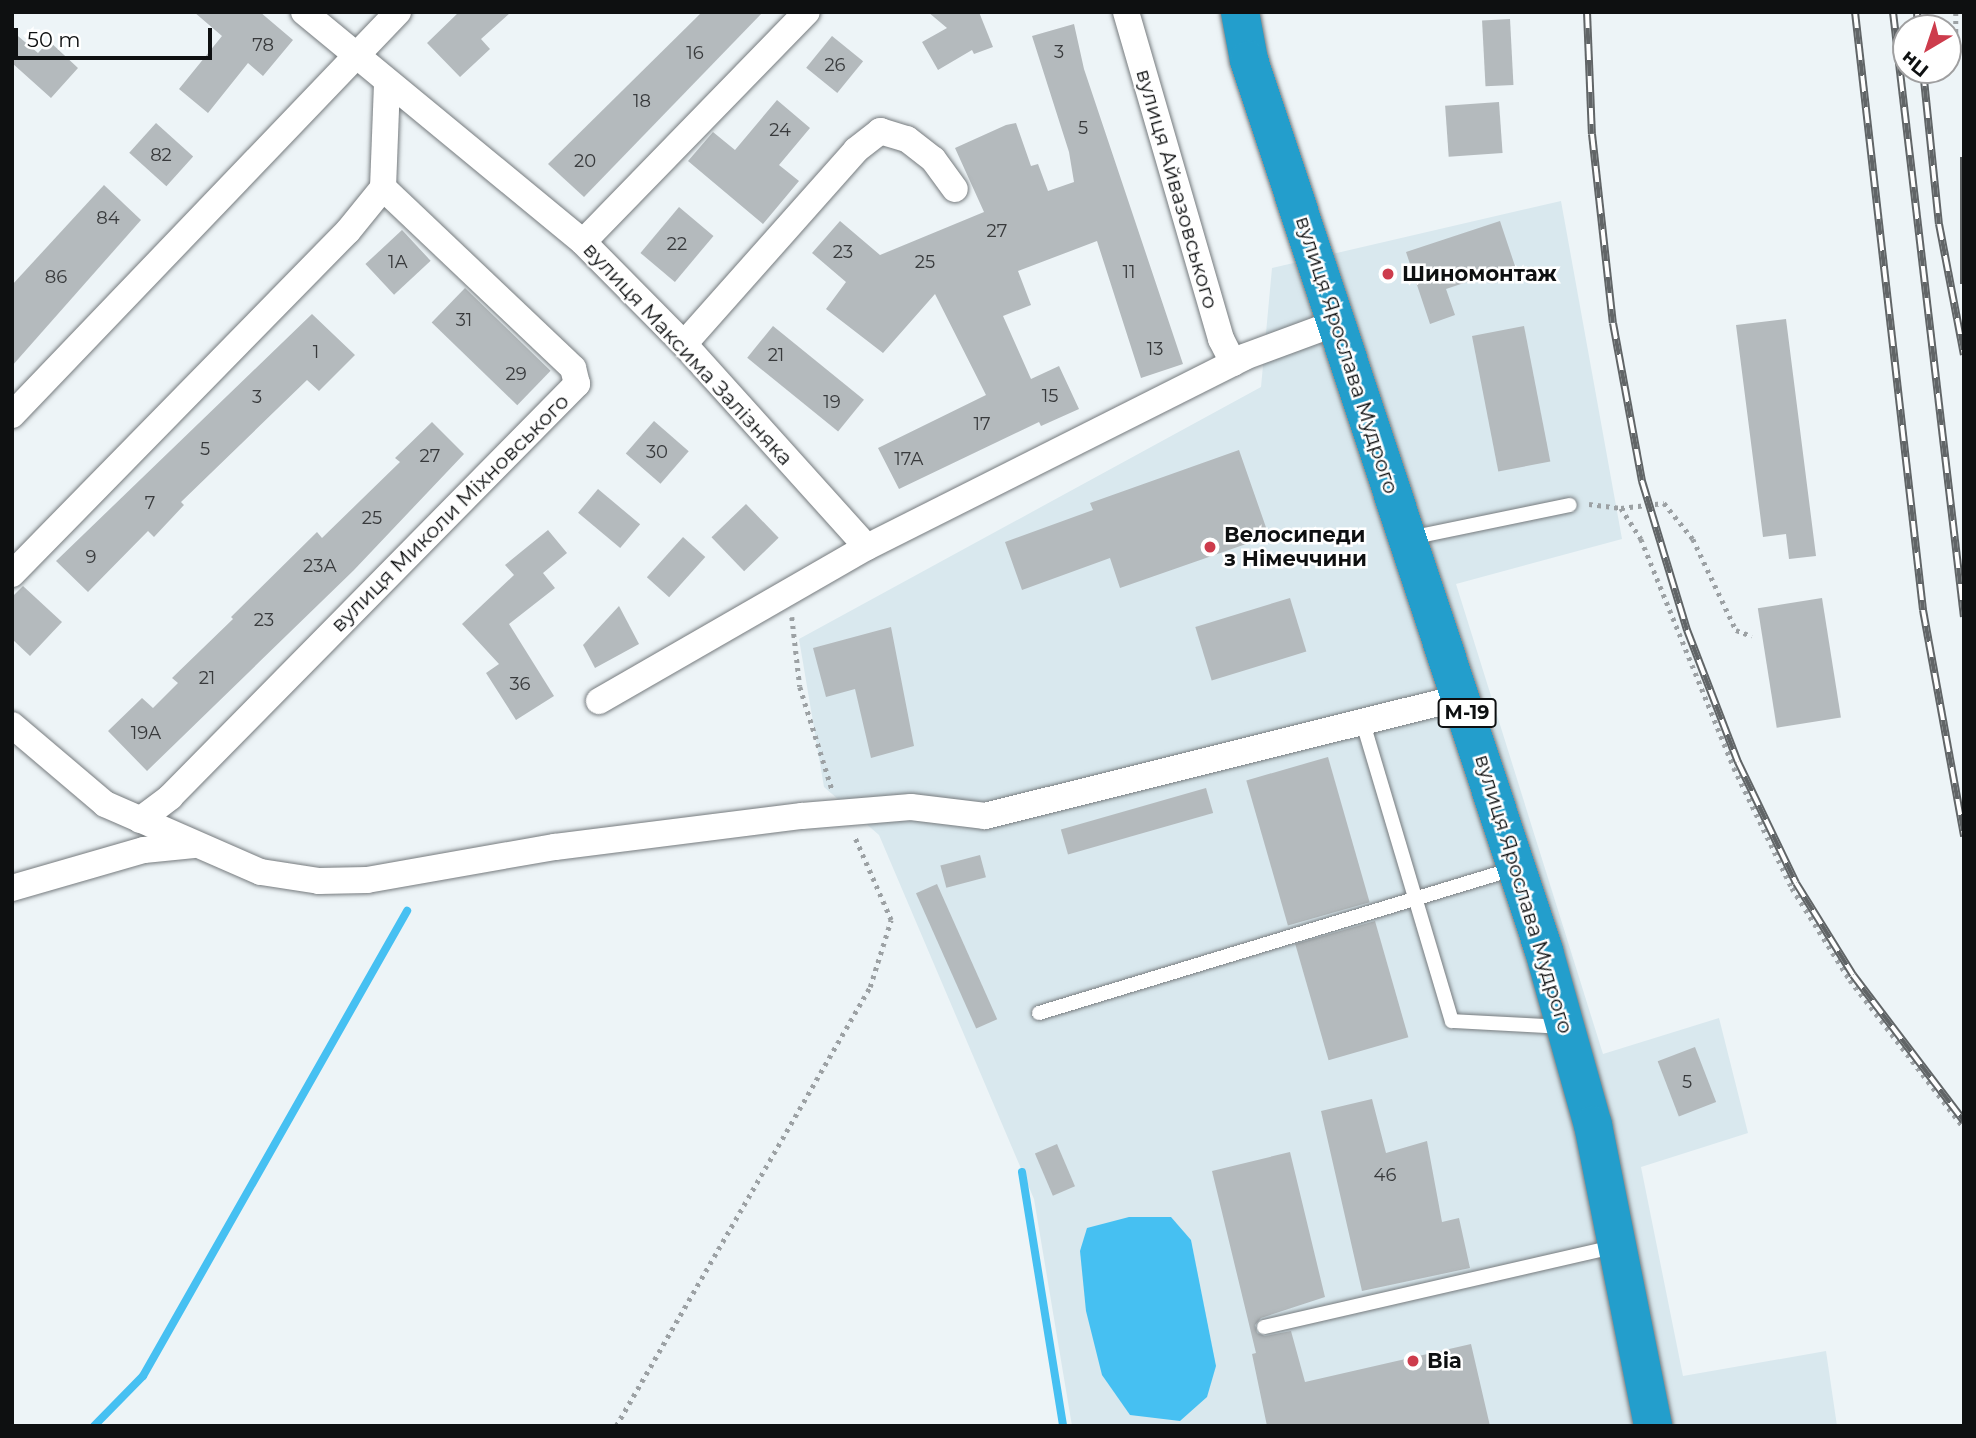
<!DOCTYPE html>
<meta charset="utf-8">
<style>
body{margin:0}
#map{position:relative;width:1976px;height:1438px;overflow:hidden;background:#edf4f7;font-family:Montserrat,sans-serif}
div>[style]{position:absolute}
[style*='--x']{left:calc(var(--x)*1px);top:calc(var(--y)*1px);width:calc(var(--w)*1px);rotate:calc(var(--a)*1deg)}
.built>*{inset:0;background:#d9e8ee}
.water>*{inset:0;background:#46c0f2}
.stream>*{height:8px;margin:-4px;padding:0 4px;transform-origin:4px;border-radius:4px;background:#46c0f2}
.building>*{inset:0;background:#b4babd;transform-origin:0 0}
.path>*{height:4.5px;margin-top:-2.25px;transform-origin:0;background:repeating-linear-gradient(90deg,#9ca1a4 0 3.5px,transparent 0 8.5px)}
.roads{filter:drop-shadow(0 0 2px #767b7e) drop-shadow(0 0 2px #767b7e)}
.lane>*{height:14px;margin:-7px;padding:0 7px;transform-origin:7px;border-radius:7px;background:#fff}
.street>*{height:26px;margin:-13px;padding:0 13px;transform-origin:13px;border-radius:13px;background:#fff}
.highway>*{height:38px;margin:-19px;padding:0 19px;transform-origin:19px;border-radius:19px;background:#239ecc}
.rail>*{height:8px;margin-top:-4px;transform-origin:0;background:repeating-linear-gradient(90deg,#fff 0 16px,#616567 0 32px);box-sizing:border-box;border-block:2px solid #616567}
.dots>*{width:19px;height:19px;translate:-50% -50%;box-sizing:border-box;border:4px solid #fff;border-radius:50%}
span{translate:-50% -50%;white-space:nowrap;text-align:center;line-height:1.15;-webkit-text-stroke:5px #fff;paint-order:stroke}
.number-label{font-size:18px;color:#383a3c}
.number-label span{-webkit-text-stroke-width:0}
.shield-label span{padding:2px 5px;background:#fff;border:2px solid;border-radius:5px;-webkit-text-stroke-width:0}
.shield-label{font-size:19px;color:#0e1011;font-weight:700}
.street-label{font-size:21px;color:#0e1011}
.poi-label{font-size:21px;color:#0e1011;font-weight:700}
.left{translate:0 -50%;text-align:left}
.frame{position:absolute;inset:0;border:14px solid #0e1011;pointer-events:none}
.north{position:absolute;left:1892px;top:14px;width:70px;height:70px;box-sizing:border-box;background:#fff;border:2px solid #9f9fa0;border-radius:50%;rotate:219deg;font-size:19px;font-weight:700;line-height:28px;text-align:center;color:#0e1011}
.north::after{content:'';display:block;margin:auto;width:24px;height:32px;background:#cd3c4c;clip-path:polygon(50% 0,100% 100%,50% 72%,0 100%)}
.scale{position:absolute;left:14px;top:28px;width:198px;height:32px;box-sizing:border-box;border:4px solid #0e1011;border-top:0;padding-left:9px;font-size:21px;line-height:24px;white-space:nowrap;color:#0e1011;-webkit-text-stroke:5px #fff;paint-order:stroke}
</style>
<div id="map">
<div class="built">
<i style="clip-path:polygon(1561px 201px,1622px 539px,1456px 584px,1603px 1054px,1719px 1018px,1748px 1133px,1641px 1167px,1683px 1376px,1826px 1351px,1837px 1426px,1072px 1426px,1034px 1199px,879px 835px,824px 787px,799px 639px,1261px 387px,1272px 268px)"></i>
</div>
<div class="water">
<i style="clip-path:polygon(1129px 1217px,1171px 1217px,1191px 1240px,1216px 1366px,1207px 1397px,1180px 1421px,1130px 1415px,1102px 1375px,1086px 1311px,1080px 1251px,1087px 1228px)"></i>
</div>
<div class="stream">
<i style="--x:1022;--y:1172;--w:257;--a:80.8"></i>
<i style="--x:94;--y:1426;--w:70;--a:-45.6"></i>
<i style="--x:143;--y:1376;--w:535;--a:-60.41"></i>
</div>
<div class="building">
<i style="clip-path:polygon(194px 12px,260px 12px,293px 40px,263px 76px,248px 63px,208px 113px,179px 89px,222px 36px)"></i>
<i style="clip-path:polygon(459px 12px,511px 12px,481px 39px,490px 49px,460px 77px,427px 43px)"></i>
<i style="clip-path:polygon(702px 12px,763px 12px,584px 197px,548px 164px)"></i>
<i style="clip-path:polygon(928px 12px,979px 12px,993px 47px,974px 54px,972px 50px,938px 70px,922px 42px,947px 28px)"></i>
<i style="left:1510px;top:19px;width:66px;height:28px;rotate:87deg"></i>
<i style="clip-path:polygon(1074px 24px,1084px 69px,1183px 364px,1141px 378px,1097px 241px,1018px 271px,1031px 305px,1003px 316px,1031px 379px,1059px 366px,1079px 409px,1041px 426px,1039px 422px,899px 489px,878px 448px,986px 395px,935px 294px,883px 353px,826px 309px,846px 282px,812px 253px,840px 221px,880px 255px,984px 212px,955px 148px,1006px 125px,1016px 123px,1031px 166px,1038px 164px,1048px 191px,1074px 182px,1069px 152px,1032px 36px)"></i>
<i style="clip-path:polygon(12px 31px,38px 53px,49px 41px,78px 68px,51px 98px,12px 63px)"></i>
<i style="left:832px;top:36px;width:40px;height:41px;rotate:39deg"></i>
<i style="clip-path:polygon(777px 100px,810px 128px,779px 165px,799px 181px,763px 224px,688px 161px,713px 132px,735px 150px)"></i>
<i style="left:1499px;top:102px;width:51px;height:54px;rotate:86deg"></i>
<i style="left:156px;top:123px;width:50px;height:40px;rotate:42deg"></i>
<i style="clip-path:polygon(104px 185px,141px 220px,12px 366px,12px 285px)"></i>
<i style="left:679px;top:207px;width:45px;height:60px;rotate:40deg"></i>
<i style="clip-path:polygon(1500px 221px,1515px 266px,1446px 289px,1455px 315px,1430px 324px,1406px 252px)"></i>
<i style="left:402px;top:230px;width:42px;height:50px;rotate:47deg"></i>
<i style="left:465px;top:288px;width:119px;height:48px;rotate:44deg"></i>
<i style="clip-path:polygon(312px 314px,355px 355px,319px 391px,307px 380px,181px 502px,184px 505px,154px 537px,148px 531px,88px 592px,56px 561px)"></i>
<i style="clip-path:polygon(1786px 319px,1816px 556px,1789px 559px,1786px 534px,1763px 537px,1736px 325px)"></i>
<i style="left:773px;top:326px;width:117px;height:41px;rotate:39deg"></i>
<i style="left:1524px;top:326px;width:138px;height:53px;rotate:79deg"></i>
<i style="left:654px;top:421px;width:46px;height:43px;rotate:41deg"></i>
<i style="clip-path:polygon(432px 422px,464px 454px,354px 570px,147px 771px,108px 731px,142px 698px,153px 708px,178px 683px,172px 678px,233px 619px,231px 617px,317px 532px,322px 538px,400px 462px,395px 458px)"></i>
<i style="clip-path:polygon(1239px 450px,1269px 536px,1120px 588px,1110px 558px,1022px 590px,1005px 542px,1093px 510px,1090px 503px)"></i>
<i style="left:598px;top:489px;width:55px;height:31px;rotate:40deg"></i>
<i style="left:746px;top:504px;width:47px;height:48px;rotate:46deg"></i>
<i style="clip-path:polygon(548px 530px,567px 553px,543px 573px,555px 588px,509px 624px,554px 696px,516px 720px,486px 673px,499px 664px,462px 624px,514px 575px,505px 565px)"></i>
<i style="left:683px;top:537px;width:30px;height:54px;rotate:42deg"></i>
<i style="clip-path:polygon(23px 586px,62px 622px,30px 656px,12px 639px,12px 597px)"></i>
<i style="left:1290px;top:598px;width:56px;height:99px;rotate:73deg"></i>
<i style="left:1822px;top:598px;width:121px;height:65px;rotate:81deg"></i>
<i style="clip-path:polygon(619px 606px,639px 644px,595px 668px,583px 645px)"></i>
<i style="clip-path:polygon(891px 627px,914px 746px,871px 758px,855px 689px,826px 697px,813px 648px)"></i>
<i style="left:1328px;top:757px;width:151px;height:85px;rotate:74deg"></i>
<i style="left:1206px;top:788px;width:26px;height:151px;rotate:74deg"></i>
<i style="left:980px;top:855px;width:23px;height:41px;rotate:75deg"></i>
<i style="left:937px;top:884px;width:148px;height:23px;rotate:66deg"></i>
<i style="left:1375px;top:921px;width:121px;height:83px;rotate:74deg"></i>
<i style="left:1695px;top:1047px;width:59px;height:40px;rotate:69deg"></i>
<i style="clip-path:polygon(1372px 1099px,1386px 1153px,1427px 1141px,1442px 1222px,1459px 1218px,1470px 1268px,1362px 1291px,1321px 1111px)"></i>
<i style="left:1057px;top:1144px;width:46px;height:24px;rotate:67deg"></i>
<i style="clip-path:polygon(1290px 1152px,1325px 1297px,1261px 1318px,1255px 1325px,1257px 1333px,1265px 1336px,1291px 1331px,1305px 1382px,1471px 1344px,1490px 1426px,1267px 1426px,1252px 1354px,1256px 1353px,1212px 1171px)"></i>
</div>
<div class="path">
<i style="--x:1956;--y:12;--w:42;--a:90"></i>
<i style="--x:1956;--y:54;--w:9;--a:32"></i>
<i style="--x:1589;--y:504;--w:32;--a:7"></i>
<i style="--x:1621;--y:508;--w:37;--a:57"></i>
<i style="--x:1641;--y:539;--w:247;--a:67.9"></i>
<i style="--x:1734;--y:768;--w:133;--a:64.2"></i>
<i style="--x:1792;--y:888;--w:109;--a:57.8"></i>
<i style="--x:1850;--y:980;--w:187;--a:52.4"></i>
<i style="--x:1621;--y:508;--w:43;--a:-6.6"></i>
<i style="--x:1664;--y:503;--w:46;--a:51.1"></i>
<i style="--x:1693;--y:539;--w:101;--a:64.7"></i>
<i style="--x:1736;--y:630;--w:17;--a:21"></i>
<i style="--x:792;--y:617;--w:70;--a:83.5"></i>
<i style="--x:800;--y:687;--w:107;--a:72.6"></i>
<i style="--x:616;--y:1426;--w:507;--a:-59.95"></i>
<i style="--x:870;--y:987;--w:70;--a:-72.6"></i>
<i style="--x:891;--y:920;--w:90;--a:-113.7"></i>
</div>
<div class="roads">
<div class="lane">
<i style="--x:1410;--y:538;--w:163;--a:-11.7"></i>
<i style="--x:1363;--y:723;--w:311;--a:73.4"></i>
<i style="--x:1452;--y:1021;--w:110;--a:3.1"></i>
<i style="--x:1039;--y:1013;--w:499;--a:-16.9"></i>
<i style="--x:1264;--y:1327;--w:359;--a:-12.9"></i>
</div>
<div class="street">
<i style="--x:304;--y:12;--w:362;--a:39.5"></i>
<i style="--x:583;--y:242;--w:144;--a:45.3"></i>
<i style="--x:684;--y:344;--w:273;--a:48"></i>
<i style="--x:1126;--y:12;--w:341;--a:73.8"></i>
<i style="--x:1221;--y:339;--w:27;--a:63"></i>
<i style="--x:583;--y:242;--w:321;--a:-45.8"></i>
<i style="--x:684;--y:344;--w:259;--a:-48.4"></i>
<i style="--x:856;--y:150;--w:31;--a:-38"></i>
<i style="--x:880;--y:131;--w:28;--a:17"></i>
<i style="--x:907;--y:139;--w:33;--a:38"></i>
<i style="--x:933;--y:159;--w:37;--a:54"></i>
<i style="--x:12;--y:415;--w:558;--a:-46.23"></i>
<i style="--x:12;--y:574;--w:480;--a:-45.6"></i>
<i style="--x:348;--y:231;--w:55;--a:-50.9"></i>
<i style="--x:599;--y:701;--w:309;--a:-29.9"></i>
<i style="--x:867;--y:547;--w:422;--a:-26.7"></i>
<i style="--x:1244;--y:357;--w:98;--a:-20.3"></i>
<i style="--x:12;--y:725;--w:122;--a:40.3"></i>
<i style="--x:105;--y:804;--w:170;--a:23.6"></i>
<i style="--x:261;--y:872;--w:59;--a:8.8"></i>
<i style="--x:319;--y:881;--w:48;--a:-1.2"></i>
<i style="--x:367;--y:880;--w:191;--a:-10"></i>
<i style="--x:555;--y:847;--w:249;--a:-7.2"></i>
<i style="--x:802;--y:816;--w:109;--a:-4.7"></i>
<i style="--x:911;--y:807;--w:75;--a:6.9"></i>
<i style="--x:985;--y:816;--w:492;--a:-14"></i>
<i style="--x:140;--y:820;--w:38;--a:-37"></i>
<i style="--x:170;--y:797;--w:580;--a:-45.42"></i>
<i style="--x:577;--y:384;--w:16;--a:-104"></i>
<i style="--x:573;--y:368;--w:262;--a:-136.5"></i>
<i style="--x:383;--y:188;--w:104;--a:-87.8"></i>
<i style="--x:12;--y:888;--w:137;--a:-16.1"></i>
<i style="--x:144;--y:850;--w:50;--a:-5.7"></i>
</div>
<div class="highway">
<i style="--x:1240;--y:12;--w:49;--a:79.4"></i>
<i style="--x:1249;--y:60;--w:939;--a:71.68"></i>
<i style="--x:1544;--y:951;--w:181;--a:74.3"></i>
<i style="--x:1593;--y:1125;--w:307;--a:78.7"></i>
</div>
</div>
<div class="rail">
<i style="--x:1587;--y:12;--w:122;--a:87.7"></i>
<i style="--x:1592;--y:134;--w:190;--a:83.7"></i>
<i style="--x:1613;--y:323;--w:161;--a:79.6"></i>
<i style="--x:1642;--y:481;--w:156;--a:73.2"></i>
<i style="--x:1687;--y:630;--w:142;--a:68.9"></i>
<i style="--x:1738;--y:762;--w:134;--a:64.4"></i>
<i style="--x:1796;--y:883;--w:108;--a:58.2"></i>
<i style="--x:1853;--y:975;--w:183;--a:52.8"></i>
<i style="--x:1855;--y:12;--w:602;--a:83.51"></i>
<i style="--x:1923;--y:610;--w:230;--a:79.7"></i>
<i style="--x:1893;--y:12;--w:609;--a:83.31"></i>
<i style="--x:1917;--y:12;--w:16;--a:86"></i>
<i style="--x:1923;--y:70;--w:155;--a:84.1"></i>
<i style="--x:1939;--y:224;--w:133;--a:79.2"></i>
<i style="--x:1964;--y:157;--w:127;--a:90"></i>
</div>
<div class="dots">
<i style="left:1388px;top:274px;background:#cd3c4c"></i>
<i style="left:1210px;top:547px;background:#cd3c4c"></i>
<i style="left:1413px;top:1361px;background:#cd3c4c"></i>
</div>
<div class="number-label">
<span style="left:263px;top:45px">78</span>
<span style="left:1059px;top:52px">3</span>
<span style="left:695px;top:53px">16</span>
<span style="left:835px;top:65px">26</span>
<span style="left:642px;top:101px">18</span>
<span style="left:1083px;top:128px">5</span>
<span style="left:780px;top:130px">24</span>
<span style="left:161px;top:155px">82</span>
<span style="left:585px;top:161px">20</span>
<span style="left:108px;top:218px">84</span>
<span style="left:997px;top:231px">27</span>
<span style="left:677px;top:244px">22</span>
<span style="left:843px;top:252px">23</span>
<span style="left:398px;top:262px">1А</span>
<span style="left:925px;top:262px">25</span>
<span style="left:1129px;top:272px">11</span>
<span style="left:56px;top:277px">86</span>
<span style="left:464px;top:320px">31</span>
<span style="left:1155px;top:349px">13</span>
<span style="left:316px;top:352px">1</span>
<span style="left:776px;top:355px">21</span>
<span style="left:516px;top:374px">29</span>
<span style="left:1050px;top:396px">15</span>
<span style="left:257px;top:397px">3</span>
<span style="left:832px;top:402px">19</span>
<span style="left:982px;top:424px">17</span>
<span style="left:205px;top:449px">5</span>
<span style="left:657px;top:452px">30</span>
<span style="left:430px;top:456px">27</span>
<span style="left:909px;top:459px">17А</span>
<span style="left:150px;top:503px">7</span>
<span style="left:372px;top:518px">25</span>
<span style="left:91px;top:557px">9</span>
<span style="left:320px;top:566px">23А</span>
<span style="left:264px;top:620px">23</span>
<span style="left:207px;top:678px">21</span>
<span style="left:520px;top:684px">36</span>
<span style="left:146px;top:733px">19А</span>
<span style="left:1687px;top:1082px">5</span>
<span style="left:1385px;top:1175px">46</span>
</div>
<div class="shield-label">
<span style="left:1467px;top:713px">М-19</span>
</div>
<div class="street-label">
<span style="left:1177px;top:189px;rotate:74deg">вулиця Айвазовського</span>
<span style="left:688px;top:354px;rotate:47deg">вулиця Максима Залізняка</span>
<span style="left:1347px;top:355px;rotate:72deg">вулиця Ярослава Мудрого</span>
<span style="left:450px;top:513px;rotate:-45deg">вулиця Миколи Міхновського</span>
<span style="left:1524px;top:894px;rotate:73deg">вулиця Ярослава Мудрого</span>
</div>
<div class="poi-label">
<span class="left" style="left:1402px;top:274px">Шиномонтаж</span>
<span class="left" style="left:1224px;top:547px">Велосипеди<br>з Німеччини</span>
<span class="left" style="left:1427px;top:1361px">Віа</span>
</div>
<div class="frame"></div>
<div class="north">Пн</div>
<div class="scale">50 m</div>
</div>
